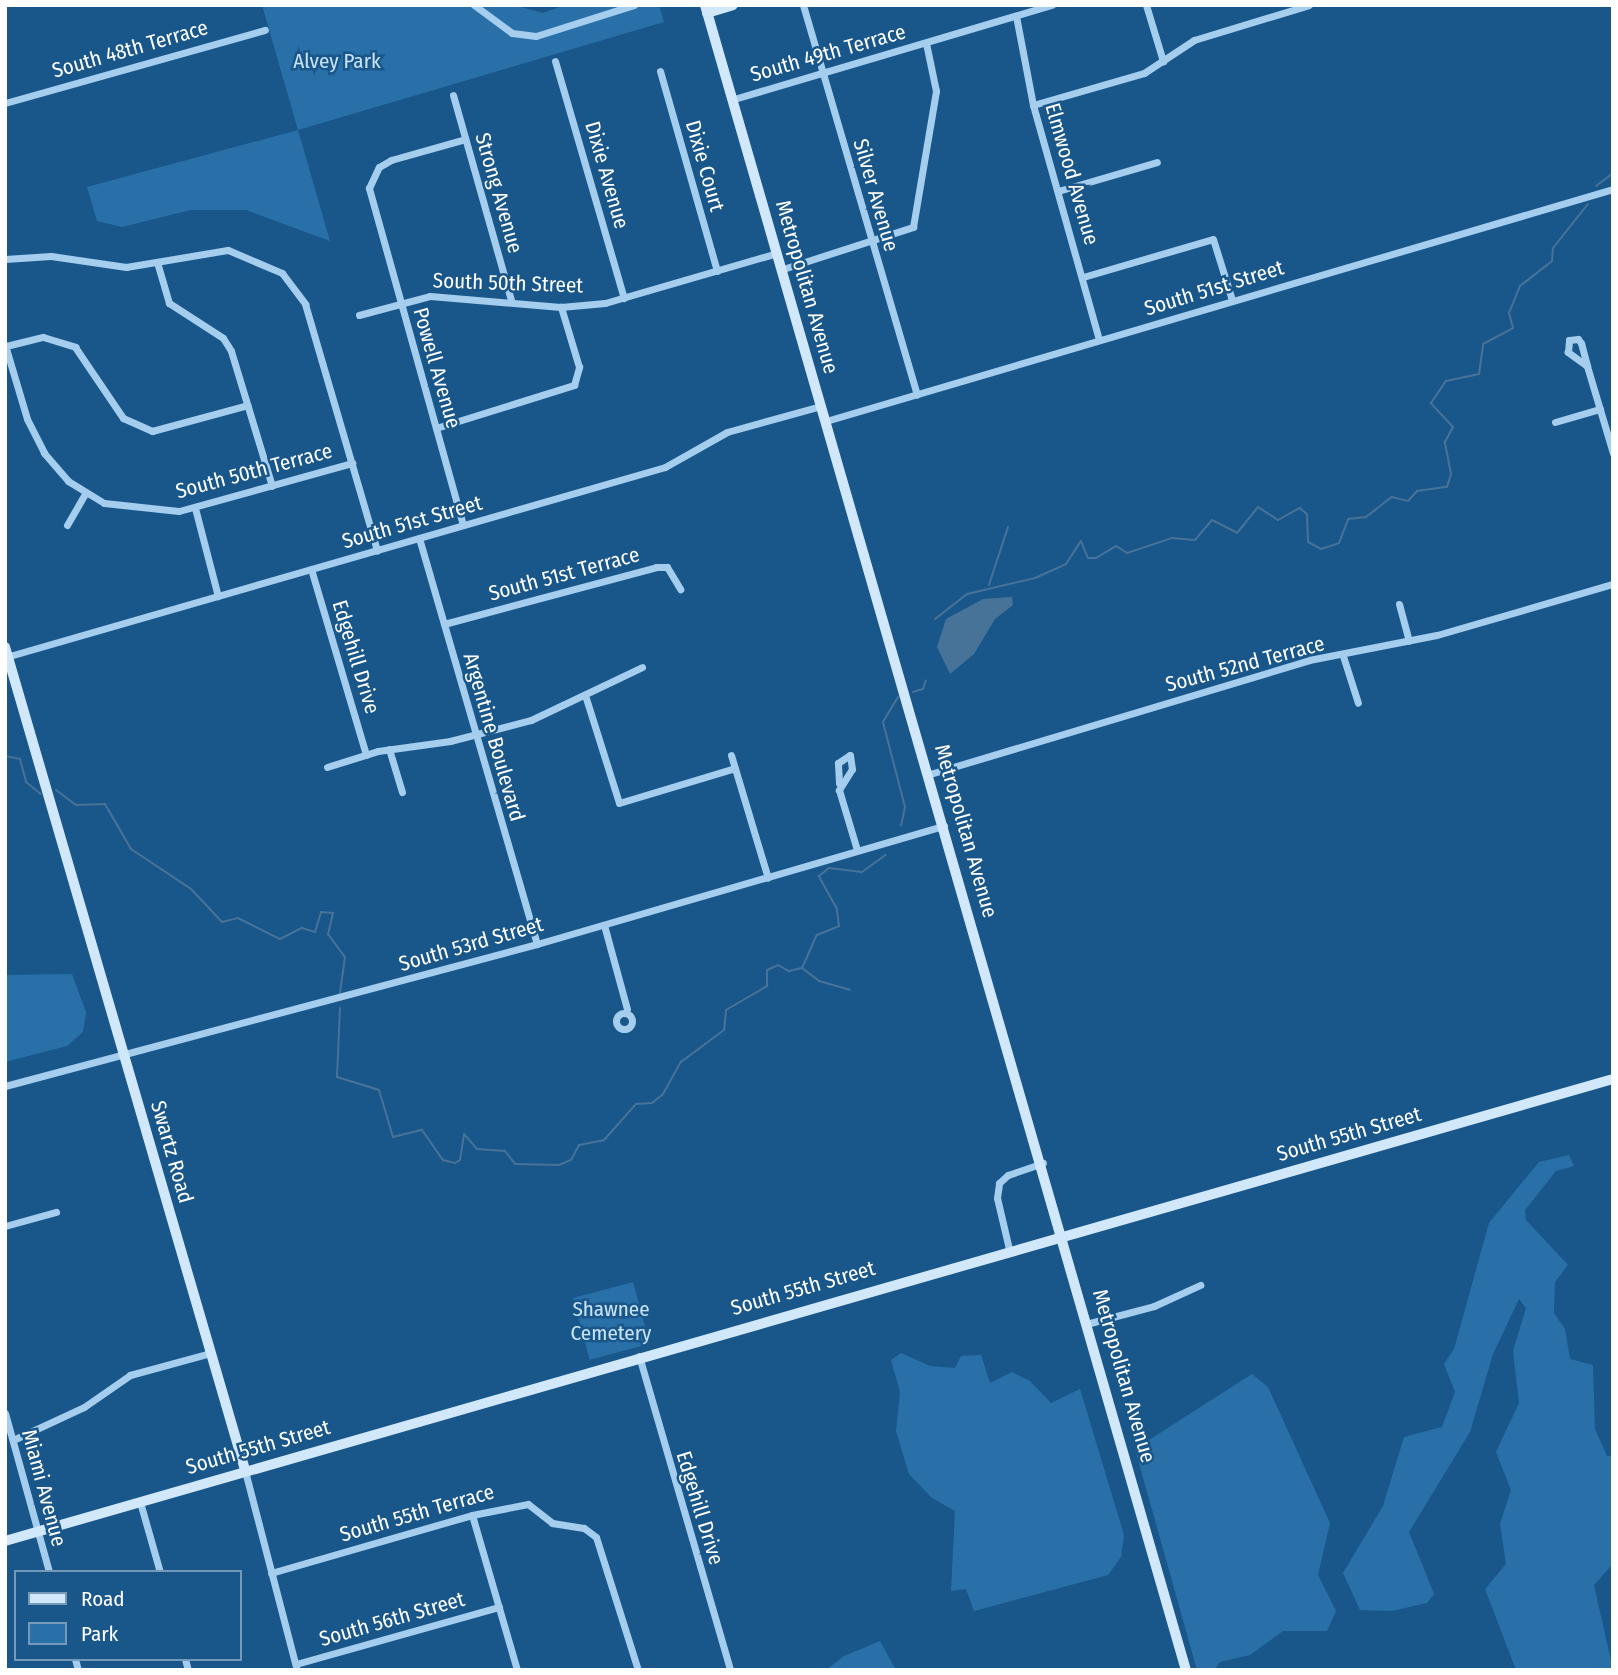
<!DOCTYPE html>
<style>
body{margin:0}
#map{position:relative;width:1618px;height:1675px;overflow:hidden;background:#19578b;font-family:"Fira Sans Condensed",sans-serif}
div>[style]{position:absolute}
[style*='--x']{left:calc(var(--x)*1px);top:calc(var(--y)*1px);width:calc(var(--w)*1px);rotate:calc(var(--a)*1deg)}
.green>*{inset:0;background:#2970a8;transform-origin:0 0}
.water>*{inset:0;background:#477399}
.stream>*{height:2px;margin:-1px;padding:0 1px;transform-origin:1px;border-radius:1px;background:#477399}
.street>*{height:7px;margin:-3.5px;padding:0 3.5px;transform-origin:3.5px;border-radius:3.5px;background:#a4cdee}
.street>.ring{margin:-3.5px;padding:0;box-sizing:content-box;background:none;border:7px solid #a4cdee;border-radius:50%}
.secondary>*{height:10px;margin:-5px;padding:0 5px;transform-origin:5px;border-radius:5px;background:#d1e7fa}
span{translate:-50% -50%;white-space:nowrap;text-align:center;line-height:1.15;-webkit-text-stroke:5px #19578b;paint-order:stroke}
.street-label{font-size:21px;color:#fff}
.park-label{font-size:21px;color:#cae5fa}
.frame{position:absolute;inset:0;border:7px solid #fff;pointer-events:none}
.legend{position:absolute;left:14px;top:1570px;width:228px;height:91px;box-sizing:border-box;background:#19578b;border:2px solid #759ab9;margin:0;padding:9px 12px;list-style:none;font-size:21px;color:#fff}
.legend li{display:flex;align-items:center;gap:14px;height:35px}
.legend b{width:35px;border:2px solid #759ab9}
</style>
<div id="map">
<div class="green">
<i style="clip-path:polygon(262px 5px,513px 5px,543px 13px,565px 5px,659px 5px,664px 22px,298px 130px,330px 241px,246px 210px,191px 210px,122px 227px,97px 221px,87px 187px,298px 130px)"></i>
<i style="clip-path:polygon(72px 974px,86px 1012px,83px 1032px,67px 1046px,5px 1062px,5px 975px)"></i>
<i style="clip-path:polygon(1569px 1155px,1574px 1166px,1556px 1171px,1525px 1210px,1526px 1220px,1568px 1265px,1555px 1282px,1554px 1313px,1565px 1329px,1570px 1359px,1593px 1365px,1595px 1429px,1607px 1456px,1613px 1456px,1613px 1564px,1594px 1585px,1613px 1670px,1516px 1670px,1485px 1589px,1506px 1564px,1500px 1524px,1511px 1490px,1496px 1452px,1519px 1403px,1513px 1351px,1526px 1308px,1519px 1299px,1493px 1354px,1470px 1432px,1409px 1532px,1434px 1594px,1427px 1603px,1392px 1611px,1360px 1610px,1343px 1573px,1383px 1506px,1404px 1437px,1442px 1427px,1455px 1392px,1444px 1364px,1454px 1349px,1489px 1223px,1539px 1162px)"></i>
<i style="left:633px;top:1282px;width:64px;height:62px;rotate:75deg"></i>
<i style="clip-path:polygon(901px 1353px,930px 1366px,955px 1368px,961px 1356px,981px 1355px,990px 1383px,1012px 1372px,1030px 1381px,1051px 1403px,1080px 1389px,1124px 1535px,1121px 1557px,1108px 1575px,974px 1611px,966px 1589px,951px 1591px,955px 1511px,932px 1498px,909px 1474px,896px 1431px,900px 1392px,891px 1360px)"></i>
<i style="clip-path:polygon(1252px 1374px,1268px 1387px,1330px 1523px,1318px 1575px,1336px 1611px,1327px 1631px,1283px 1631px,1250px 1655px,1220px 1662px,1214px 1670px,1197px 1670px,1135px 1449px)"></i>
<i style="clip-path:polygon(880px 1641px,896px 1670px,826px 1670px,844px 1656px)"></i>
</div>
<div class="water">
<i style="clip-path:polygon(1012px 597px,1013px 605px,995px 619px,974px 654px,950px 674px,937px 647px,946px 619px,983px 599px)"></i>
</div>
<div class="stream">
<i style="--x:1596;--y:186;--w:21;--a:-37"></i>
<i style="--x:989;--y:585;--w:61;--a:-71.9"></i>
<i style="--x:935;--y:619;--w:41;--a:-38"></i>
<i style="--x:967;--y:594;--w:70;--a:-13.2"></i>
<i style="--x:1035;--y:578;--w:34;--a:-24"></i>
<i style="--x:1066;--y:564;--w:27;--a:-57"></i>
<i style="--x:1081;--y:541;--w:18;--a:68"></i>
<i style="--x:1088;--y:558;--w:8;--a:0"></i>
<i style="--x:1096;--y:558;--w:23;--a:-31"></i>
<i style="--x:1116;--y:546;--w:13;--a:32"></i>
<i style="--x:1127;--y:553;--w:47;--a:-18.4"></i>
<i style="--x:1172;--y:538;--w:23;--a:5"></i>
<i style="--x:1195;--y:540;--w:26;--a:-50"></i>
<i style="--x:1212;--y:520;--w:28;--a:27"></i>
<i style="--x:1237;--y:533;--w:33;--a:-51"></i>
<i style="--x:1258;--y:507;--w:24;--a:33"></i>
<i style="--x:1278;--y:520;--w:25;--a:-29"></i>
<i style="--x:1300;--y:508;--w:9;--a:41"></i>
<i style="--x:1307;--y:514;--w:28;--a:88"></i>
<i style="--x:1308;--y:542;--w:15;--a:28"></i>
<i style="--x:1321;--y:549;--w:19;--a:-18"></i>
<i style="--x:1339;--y:543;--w:26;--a:-69"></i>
<i style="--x:1348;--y:519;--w:18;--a:-6"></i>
<i style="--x:1366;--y:517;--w:33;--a:-38"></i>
<i style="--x:1392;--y:497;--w:16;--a:14"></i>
<i style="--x:1408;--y:501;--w:13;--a:-48"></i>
<i style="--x:1417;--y:491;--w:30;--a:-8"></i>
<i style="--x:1447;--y:487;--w:14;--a:-73"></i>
<i style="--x:1451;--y:474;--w:33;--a:-101"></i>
<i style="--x:1445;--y:442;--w:17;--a:-62"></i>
<i style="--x:1453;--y:427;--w:33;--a:-133"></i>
<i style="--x:1431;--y:403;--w:27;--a:-56"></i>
<i style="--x:1446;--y:381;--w:34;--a:-12"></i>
<i style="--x:1479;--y:374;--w:30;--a:-82"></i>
<i style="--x:1483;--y:344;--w:34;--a:-28"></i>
<i style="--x:1513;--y:328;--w:16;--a:-105"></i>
<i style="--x:1509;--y:313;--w:29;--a:-68"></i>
<i style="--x:1520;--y:286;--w:41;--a:-38"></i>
<i style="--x:1552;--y:261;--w:13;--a:-86"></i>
<i style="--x:1553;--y:248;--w:56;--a:-51.5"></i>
<i style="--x:913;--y:692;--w:10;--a:-17"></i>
<i style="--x:923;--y:689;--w:9;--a:-72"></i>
<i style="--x:898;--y:697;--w:29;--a:121"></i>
<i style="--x:883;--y:722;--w:88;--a:75.5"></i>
<i style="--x:905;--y:807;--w:19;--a:102"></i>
<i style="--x:5;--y:756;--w:15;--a:11"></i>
<i style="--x:20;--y:759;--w:24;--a:75"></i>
<i style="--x:26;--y:782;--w:19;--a:39"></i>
<i style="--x:56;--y:790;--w:25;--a:37"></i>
<i style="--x:76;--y:805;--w:29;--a:-2"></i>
<i style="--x:105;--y:804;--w:52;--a:60"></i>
<i style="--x:131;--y:849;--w:72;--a:33.7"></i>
<i style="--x:191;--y:889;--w:45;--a:46.8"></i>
<i style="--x:222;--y:922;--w:16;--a:-14"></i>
<i style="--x:238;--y:918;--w:47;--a:26.6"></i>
<i style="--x:280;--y:939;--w:25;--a:-27"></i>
<i style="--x:302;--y:928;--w:14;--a:17"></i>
<i style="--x:315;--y:932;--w:21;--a:-73"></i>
<i style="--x:321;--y:912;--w:12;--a:5"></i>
<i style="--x:333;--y:913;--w:22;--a:103"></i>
<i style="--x:328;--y:934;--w:29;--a:54"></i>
<i style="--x:345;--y:957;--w:36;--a:98"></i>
<i style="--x:802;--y:968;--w:21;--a:37"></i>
<i style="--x:819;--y:981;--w:32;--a:16"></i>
<i style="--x:340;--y:1008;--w:69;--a:92.5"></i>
<i style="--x:337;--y:1077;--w:44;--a:17.2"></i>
<i style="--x:379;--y:1090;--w:49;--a:73.4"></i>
<i style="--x:393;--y:1137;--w:30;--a:-14"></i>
<i style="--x:422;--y:1130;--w:37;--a:55"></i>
<i style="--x:443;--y:1160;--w:12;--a:14"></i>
<i style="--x:455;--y:1163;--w:6;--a:-31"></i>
<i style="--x:460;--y:1160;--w:26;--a:-81"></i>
<i style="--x:464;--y:1134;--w:20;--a:49"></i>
<i style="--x:477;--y:1149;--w:28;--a:4"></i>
<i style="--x:505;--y:1151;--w:16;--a:52"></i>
<i style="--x:515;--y:1164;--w:44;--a:1.3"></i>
<i style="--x:559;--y:1165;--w:13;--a:-23"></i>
<i style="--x:571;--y:1160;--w:17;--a:-62"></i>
<i style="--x:579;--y:1145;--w:25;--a:-11"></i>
<i style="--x:604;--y:1140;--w:48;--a:-48.4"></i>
<i style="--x:636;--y:1104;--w:16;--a:-4"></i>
<i style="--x:652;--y:1103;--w:14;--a:-39"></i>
<i style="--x:663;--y:1094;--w:37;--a:-61"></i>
<i style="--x:681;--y:1062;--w:54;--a:-36.7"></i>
<i style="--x:724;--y:1030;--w:20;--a:-84"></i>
<i style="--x:726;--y:1010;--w:48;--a:-30.3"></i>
<i style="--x:767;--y:986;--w:16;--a:-90"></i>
<i style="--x:767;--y:970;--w:12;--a:-24"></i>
<i style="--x:778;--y:965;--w:13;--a:29"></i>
<i style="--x:789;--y:971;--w:13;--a:-13"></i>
<i style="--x:802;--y:968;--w:36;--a:-66"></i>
<i style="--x:817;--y:935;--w:24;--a:-22"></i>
<i style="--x:839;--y:926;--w:17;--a:-97"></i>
<i style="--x:837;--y:909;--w:38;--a:-119"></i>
<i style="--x:819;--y:876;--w:13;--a:-39"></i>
<i style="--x:829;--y:868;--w:33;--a:7"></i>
<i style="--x:862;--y:872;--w:29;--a:-36"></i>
<i style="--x:1593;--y:1669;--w:1;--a:45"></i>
</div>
<div class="street">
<i style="--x:474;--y:5;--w:47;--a:36.4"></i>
<i style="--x:512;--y:33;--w:24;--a:7"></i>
<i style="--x:536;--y:36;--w:103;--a:-17.6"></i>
<i style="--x:803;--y:5;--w:406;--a:73.7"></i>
<i style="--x:1146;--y:5;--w:59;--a:73.1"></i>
<i style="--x:1016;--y:16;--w:91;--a:79.2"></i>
<i style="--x:1033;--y:105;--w:244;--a:74.3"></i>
<i style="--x:555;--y:61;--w:247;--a:73.8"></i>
<i style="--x:660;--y:71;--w:208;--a:74.1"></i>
<i style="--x:453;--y:95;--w:213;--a:74.2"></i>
<i style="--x:734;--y:99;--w:332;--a:-16.5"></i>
<i style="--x:5;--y:103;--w:270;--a:-15.7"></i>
<i style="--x:1033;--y:105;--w:116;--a:-16.1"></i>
<i style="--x:1144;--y:73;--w:60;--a:-33.4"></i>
<i style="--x:1194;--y:40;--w:120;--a:-16.9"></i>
<i style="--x:1058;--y:191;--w:103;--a:-16.3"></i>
<i style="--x:5;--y:259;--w:46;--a:-3.7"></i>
<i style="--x:51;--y:256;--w:76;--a:8.3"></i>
<i style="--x:126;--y:267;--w:103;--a:-9.5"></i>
<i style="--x:228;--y:250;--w:59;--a:23.1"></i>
<i style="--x:282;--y:273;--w:39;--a:53"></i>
<i style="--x:305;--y:304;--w:257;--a:73.7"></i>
<i style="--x:157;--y:262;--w:43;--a:73.7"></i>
<i style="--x:169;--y:303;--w:64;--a:32.9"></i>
<i style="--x:223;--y:338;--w:15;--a:58"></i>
<i style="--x:231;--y:351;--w:141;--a:73.1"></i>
<i style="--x:783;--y:269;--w:137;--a:-17.9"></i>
<i style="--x:913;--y:227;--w:138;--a:-80.4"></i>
<i style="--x:936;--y:91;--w:49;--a:-101.8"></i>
<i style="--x:1083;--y:277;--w:135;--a:-16.3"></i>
<i style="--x:1213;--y:239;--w:64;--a:72.7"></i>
<i style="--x:359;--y:315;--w:73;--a:-15"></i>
<i style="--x:430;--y:296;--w:131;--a:4.8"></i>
<i style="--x:561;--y:307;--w:44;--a:-5.2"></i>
<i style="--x:605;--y:303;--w:179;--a:-16.2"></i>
<i style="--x:1578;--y:339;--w:5;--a:53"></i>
<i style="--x:1581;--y:343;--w:24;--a:75"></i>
<i style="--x:1587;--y:366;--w:24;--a:-144"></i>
<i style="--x:1568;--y:352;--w:12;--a:-85"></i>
<i style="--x:1569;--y:340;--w:9;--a:-6"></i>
<i style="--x:5;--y:345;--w:77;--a:73.4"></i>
<i style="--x:27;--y:419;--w:38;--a:63"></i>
<i style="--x:44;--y:453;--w:37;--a:49"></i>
<i style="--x:68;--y:481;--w:42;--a:31.4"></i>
<i style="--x:104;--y:503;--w:75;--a:6.1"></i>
<i style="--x:179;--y:511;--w:180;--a:-15.5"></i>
<i style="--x:6;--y:346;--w:38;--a:-14"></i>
<i style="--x:43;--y:337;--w:34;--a:17"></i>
<i style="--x:75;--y:347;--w:86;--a:55.9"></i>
<i style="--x:123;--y:418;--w:32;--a:24"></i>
<i style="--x:152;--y:431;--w:99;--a:-15.2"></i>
<i style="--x:1587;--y:366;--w:91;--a:73.4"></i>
<i style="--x:826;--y:421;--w:820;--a:-16.43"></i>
<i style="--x:1555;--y:422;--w:47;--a:-16.1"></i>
<i style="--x:436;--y:428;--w:145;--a:-17.3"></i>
<i style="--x:574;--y:385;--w:19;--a:-74"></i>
<i style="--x:579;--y:367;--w:63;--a:-106.7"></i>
<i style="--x:195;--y:508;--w:91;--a:75.4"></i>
<i style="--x:67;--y:525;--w:36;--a:-60"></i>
<i style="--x:463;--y:525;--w:350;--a:-105.6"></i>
<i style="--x:369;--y:188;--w:23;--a:-65"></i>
<i style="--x:379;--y:167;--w:14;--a:-30"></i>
<i style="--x:391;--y:160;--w:77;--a:-15.8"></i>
<i style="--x:419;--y:538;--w:423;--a:73.8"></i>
<i style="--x:311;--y:569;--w:194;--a:73.5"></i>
<i style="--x:1399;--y:604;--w:38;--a:75"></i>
<i style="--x:444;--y:624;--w:220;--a:-15"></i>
<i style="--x:656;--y:567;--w:11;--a:0"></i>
<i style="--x:667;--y:567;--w:26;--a:59"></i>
<i style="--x:1343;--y:656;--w:49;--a:72.3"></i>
<i style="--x:6;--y:657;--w:686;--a:-16.08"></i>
<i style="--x:665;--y:467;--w:71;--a:-29.4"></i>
<i style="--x:727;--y:432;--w:98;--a:-15.5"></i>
<i style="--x:585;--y:695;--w:113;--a:72.5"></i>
<i style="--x:619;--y:803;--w:121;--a:-16.8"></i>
<i style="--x:389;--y:749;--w:45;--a:73.2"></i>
<i style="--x:731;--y:755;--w:128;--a:73.3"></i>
<i style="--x:327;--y:767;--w:53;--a:-17.4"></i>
<i style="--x:378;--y:751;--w:73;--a:-7.9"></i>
<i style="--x:450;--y:741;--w:84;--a:-14.5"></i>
<i style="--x:531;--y:720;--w:123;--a:-25.5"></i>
<i style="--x:930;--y:774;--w:396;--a:-16.7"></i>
<i style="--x:1309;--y:660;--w:130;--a:-11.1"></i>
<i style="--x:1437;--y:635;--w:183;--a:-16.2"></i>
<i style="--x:839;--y:783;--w:20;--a:-93"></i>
<i style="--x:838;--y:763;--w:14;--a:-34"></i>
<i style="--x:850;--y:755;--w:14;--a:82"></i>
<i style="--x:852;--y:769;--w:25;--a:122"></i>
<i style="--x:839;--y:790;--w:63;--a:73.3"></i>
<i style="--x:604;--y:925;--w:87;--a:74.7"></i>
<i class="ring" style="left:616px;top:1013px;width:9px;height:9px"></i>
<i style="--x:5;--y:1086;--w:551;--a:-14.94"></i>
<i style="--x:537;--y:944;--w:424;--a:-16.2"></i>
<i style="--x:5;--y:1226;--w:53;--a:-15.4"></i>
<i style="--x:1009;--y:1249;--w:52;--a:-103.2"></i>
<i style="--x:997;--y:1198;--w:15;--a:-82"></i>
<i style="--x:999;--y:1183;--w:12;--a:-42"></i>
<i style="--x:1008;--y:1175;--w:37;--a:-19"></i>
<i style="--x:1090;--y:1323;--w:66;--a:-14.9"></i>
<i style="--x:1154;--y:1306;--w:51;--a:-24.5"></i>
<i style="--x:639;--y:1356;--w:327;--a:73.8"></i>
<i style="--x:5;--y:1413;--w:165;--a:74.5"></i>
<i style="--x:13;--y:1440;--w:78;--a:-24.9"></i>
<i style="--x:84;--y:1407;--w:56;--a:-34.8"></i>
<i style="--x:130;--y:1375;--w:84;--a:-15.2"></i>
<i style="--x:245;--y:1471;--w:206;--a:75.4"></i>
<i style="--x:140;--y:1502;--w:73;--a:74.1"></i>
<i style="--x:472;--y:1515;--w:161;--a:73.8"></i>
<i style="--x:271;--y:1573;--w:209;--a:-16.1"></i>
<i style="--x:472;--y:1515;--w:57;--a:-11.1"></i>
<i style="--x:528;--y:1504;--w:31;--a:38"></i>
<i style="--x:552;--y:1523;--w:32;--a:9"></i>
<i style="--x:584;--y:1528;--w:15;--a:37"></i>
<i style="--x:596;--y:1537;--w:139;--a:72.5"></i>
<i style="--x:75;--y:1659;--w:11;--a:75"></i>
<i style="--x:185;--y:1659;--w:11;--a:75"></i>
<i style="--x:296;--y:1664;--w:211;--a:-15.7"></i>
</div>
<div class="secondary">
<i style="--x:705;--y:5;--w:1733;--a:73.89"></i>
<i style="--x:707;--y:13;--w:27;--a:-17"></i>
<i style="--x:5;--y:647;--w:857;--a:73.74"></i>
<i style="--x:5;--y:1541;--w:1673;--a:-16.03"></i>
</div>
<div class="street-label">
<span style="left:130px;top:49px;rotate:-16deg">South 48th Terrace</span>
<span style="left:828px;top:53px;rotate:-16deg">South 49th Terrace</span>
<span style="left:705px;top:166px;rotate:74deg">Dixie Court</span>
<span style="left:1072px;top:174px;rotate:74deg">Elmwood Avenue</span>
<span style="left:607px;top:175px;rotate:74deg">Dixie Avenue</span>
<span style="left:499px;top:193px;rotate:74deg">Strong Avenue</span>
<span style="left:876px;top:195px;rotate:74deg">Silver Avenue</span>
<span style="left:508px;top:283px;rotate:2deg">South 50th Street</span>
<span style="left:807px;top:287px;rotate:74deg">Metropolitan Avenue</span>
<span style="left:1214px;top:288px;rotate:-17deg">South 51st Street</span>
<span style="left:437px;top:368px;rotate:74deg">Powell Avenue</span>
<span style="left:254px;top:471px;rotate:-15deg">South 50th Terrace</span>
<span style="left:412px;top:522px;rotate:-16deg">South 51st Street</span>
<span style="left:564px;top:574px;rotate:-15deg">South 51st Terrace</span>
<span style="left:356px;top:657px;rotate:73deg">Edgehill Drive</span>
<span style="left:1245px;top:664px;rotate:-15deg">South 52nd Terrace</span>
<span style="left:494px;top:737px;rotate:74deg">Argentine Boulevard</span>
<span style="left:966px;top:831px;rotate:74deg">Metropolitan Avenue</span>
<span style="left:471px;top:944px;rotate:-16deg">South 53rd Street</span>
<span style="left:1349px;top:1134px;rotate:-16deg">South 55th Street</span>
<span style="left:172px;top:1152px;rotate:74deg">Swartz Road</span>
<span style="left:803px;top:1288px;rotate:-16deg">South 55th Street</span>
<span style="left:1124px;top:1376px;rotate:74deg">Metropolitan Avenue</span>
<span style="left:258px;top:1447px;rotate:-16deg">South 55th Street</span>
<span style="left:44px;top:1488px;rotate:75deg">Miami Avenue</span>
<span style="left:700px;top:1508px;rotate:73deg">Edgehill Drive</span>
<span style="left:417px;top:1513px;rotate:-16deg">South 55th Terrace</span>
<span style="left:392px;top:1619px;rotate:-16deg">South 56th Street</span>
</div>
<div class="park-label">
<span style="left:337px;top:61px">Alvey Park</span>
<span style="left:611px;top:1321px">Shawnee<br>Cemetery</span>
</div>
<div class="frame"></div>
<ul class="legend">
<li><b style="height:9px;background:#d1e7fa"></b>Road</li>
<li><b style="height:19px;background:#2970a8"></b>Park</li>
</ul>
</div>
